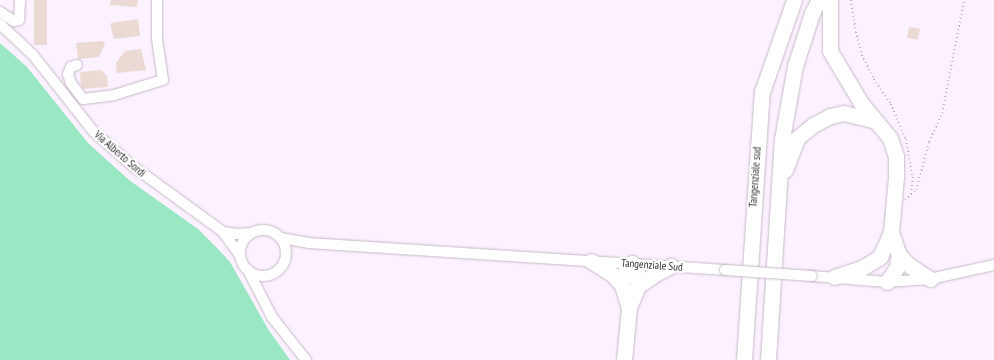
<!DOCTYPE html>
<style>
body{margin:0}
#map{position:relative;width:994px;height:360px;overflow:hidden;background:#fcf1fe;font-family:"PT Sans Narrow",sans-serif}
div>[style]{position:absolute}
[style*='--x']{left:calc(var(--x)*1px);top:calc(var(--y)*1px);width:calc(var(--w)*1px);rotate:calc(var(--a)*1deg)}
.green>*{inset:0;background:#9ae7c4}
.building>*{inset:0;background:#ebdad3;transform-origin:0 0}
.path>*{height:1.5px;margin-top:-0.75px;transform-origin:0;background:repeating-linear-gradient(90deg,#bdb4be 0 1px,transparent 0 4px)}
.roads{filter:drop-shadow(0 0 1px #c5bac6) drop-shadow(0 0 1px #c5bac6)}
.minor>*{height:10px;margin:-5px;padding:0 5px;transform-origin:5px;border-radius:5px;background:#fff}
.minor>.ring{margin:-5px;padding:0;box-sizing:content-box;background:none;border:10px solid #fff;border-radius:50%}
.highway>*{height:15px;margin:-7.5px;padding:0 7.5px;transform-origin:7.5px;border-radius:7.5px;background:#fff}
.bridges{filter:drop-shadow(0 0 1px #c5bac6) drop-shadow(0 0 1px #c5bac6)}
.minor-bridge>*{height:10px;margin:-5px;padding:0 5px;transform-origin:5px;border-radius:5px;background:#fff}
span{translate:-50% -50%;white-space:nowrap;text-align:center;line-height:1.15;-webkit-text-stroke:4px #fff;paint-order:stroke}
.street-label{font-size:11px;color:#332f34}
</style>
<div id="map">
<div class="green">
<i style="clip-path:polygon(0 43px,27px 67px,88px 143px,129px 180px,198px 229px,219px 250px,230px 262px,268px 329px,290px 360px,0 360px)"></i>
</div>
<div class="building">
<i style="left:34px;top:0;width:13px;height:45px"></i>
<i style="clip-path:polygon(111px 0,138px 0,137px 7px,110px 5px)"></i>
<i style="clip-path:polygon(138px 19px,140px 36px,114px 39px,111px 28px,111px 23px)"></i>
<i style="left:909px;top:27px;width:11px;height:11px;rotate:10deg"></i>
<i style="clip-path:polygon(103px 41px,105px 44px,99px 57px,78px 59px,76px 43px)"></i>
<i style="clip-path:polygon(141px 49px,146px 70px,117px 73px,116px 63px,125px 51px)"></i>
<i style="clip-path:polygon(102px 70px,106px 76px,107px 75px,108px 87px,83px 89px,81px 86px,80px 72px)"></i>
</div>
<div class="path">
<i style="--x:851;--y:0;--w:32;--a:81"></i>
<i style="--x:856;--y:32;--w:24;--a:75"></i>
<i style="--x:862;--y:55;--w:27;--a:63"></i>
<i style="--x:874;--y:79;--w:30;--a:56"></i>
<i style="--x:891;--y:104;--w:38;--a:67"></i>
<i style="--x:906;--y:139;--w:39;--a:80"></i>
<i style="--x:913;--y:177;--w:18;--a:96"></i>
<i style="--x:905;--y:200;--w:15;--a:-42"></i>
<i style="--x:916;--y:190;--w:50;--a:-74.8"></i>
<i style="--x:929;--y:142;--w:32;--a:-66"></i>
<i style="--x:942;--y:113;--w:115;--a:-79"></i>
</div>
<div class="roads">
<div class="minor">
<i style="--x:0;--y:12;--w:17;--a:33"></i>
<i style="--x:14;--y:21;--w:5;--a:-11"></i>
<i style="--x:19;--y:20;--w:20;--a:-87"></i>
<i style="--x:0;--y:24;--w:45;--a:43.2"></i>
<i style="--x:33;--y:55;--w:98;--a:51.6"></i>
<i style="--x:94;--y:132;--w:53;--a:41.2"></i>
<i style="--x:134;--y:167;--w:110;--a:36.1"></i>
<i style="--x:223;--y:232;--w:29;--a:54"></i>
<i style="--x:77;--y:65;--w:6;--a:162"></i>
<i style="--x:71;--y:67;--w:8;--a:113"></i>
<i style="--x:68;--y:74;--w:9;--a:72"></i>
<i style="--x:71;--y:83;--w:20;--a:53"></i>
<i style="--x:83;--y:99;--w:31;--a:-7"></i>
<i style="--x:114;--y:95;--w:51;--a:-17"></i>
<i style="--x:163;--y:80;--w:41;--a:-98.3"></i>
<i style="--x:157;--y:39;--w:39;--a:-90"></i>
<i class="ring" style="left:240px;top:230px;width:36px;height:36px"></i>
<i style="--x:223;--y:232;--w:13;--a:9"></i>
<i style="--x:236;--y:234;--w:15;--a:-4"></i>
<i style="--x:281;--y:238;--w:28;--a:10"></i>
<i style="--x:309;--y:243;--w:417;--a:3.7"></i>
<i style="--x:248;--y:270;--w:53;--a:62.9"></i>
<i style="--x:272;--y:317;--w:55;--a:51.7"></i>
<i style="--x:812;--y:276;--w:75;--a:4.6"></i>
<i style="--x:887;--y:282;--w:43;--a:-4"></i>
<i style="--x:930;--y:279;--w:66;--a:-12.3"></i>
</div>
<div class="highway">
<i style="--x:830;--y:0;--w:51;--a:90"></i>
<i style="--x:830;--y:51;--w:61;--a:59.2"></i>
<i style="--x:861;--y:103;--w:45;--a:50.4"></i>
<i style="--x:890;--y:138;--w:19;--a:72"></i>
<i style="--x:896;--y:156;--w:21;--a:90"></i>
<i style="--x:896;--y:177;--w:55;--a:95.2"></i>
<i style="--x:891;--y:232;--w:27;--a:114"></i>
<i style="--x:880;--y:257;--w:21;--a:149"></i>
<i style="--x:862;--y:268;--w:29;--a:162"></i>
<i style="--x:785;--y:170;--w:34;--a:-69"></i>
<i style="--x:797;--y:138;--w:21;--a:-39"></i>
<i style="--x:813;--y:125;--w:19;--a:-28"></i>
<i style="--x:830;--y:116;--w:14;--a:-12"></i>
<i style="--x:844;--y:113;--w:30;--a:14"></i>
<i style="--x:891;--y:232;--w:24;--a:71"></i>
<i style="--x:899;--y:255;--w:16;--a:45"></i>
<i style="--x:910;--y:266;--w:24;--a:33"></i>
<i style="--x:591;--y:261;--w:26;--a:32"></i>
<i style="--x:613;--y:275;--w:13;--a:48"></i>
<i style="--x:622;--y:285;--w:24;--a:73"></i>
<i style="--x:887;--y:282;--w:18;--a:-56"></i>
<i style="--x:897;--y:267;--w:12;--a:-81"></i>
<i style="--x:622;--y:285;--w:13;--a:-77"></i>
<i style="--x:625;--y:272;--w:11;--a:-52"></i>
<i style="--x:632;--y:263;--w:10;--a:61"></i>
<i style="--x:637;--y:272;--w:14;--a:86"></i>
<i style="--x:624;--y:360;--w:52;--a:-84.5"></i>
<i style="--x:629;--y:308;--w:24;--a:-68"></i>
<i style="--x:638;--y:286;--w:21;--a:-35"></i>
<i style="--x:655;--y:274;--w:18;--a:-27"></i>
<i style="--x:744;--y:360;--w:269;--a:-86.2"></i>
<i style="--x:762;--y:92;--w:97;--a:-70.8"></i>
<i style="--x:768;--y:360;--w:221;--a:-86.4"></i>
<i style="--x:782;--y:139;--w:74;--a:-79.9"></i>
<i style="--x:795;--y:66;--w:56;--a:-72.2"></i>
<i style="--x:812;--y:13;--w:15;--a:-62"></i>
</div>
</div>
<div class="bridges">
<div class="minor-bridge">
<i style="--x:725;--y:270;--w:87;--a:3.9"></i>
</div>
</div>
<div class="street-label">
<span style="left:120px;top:154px;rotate:41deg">Via Alberto Sordi</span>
<span style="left:755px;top:177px;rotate:-86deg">Tangenziale sud</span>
<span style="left:652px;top:265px;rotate:4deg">Tangenziale Sud</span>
</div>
</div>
